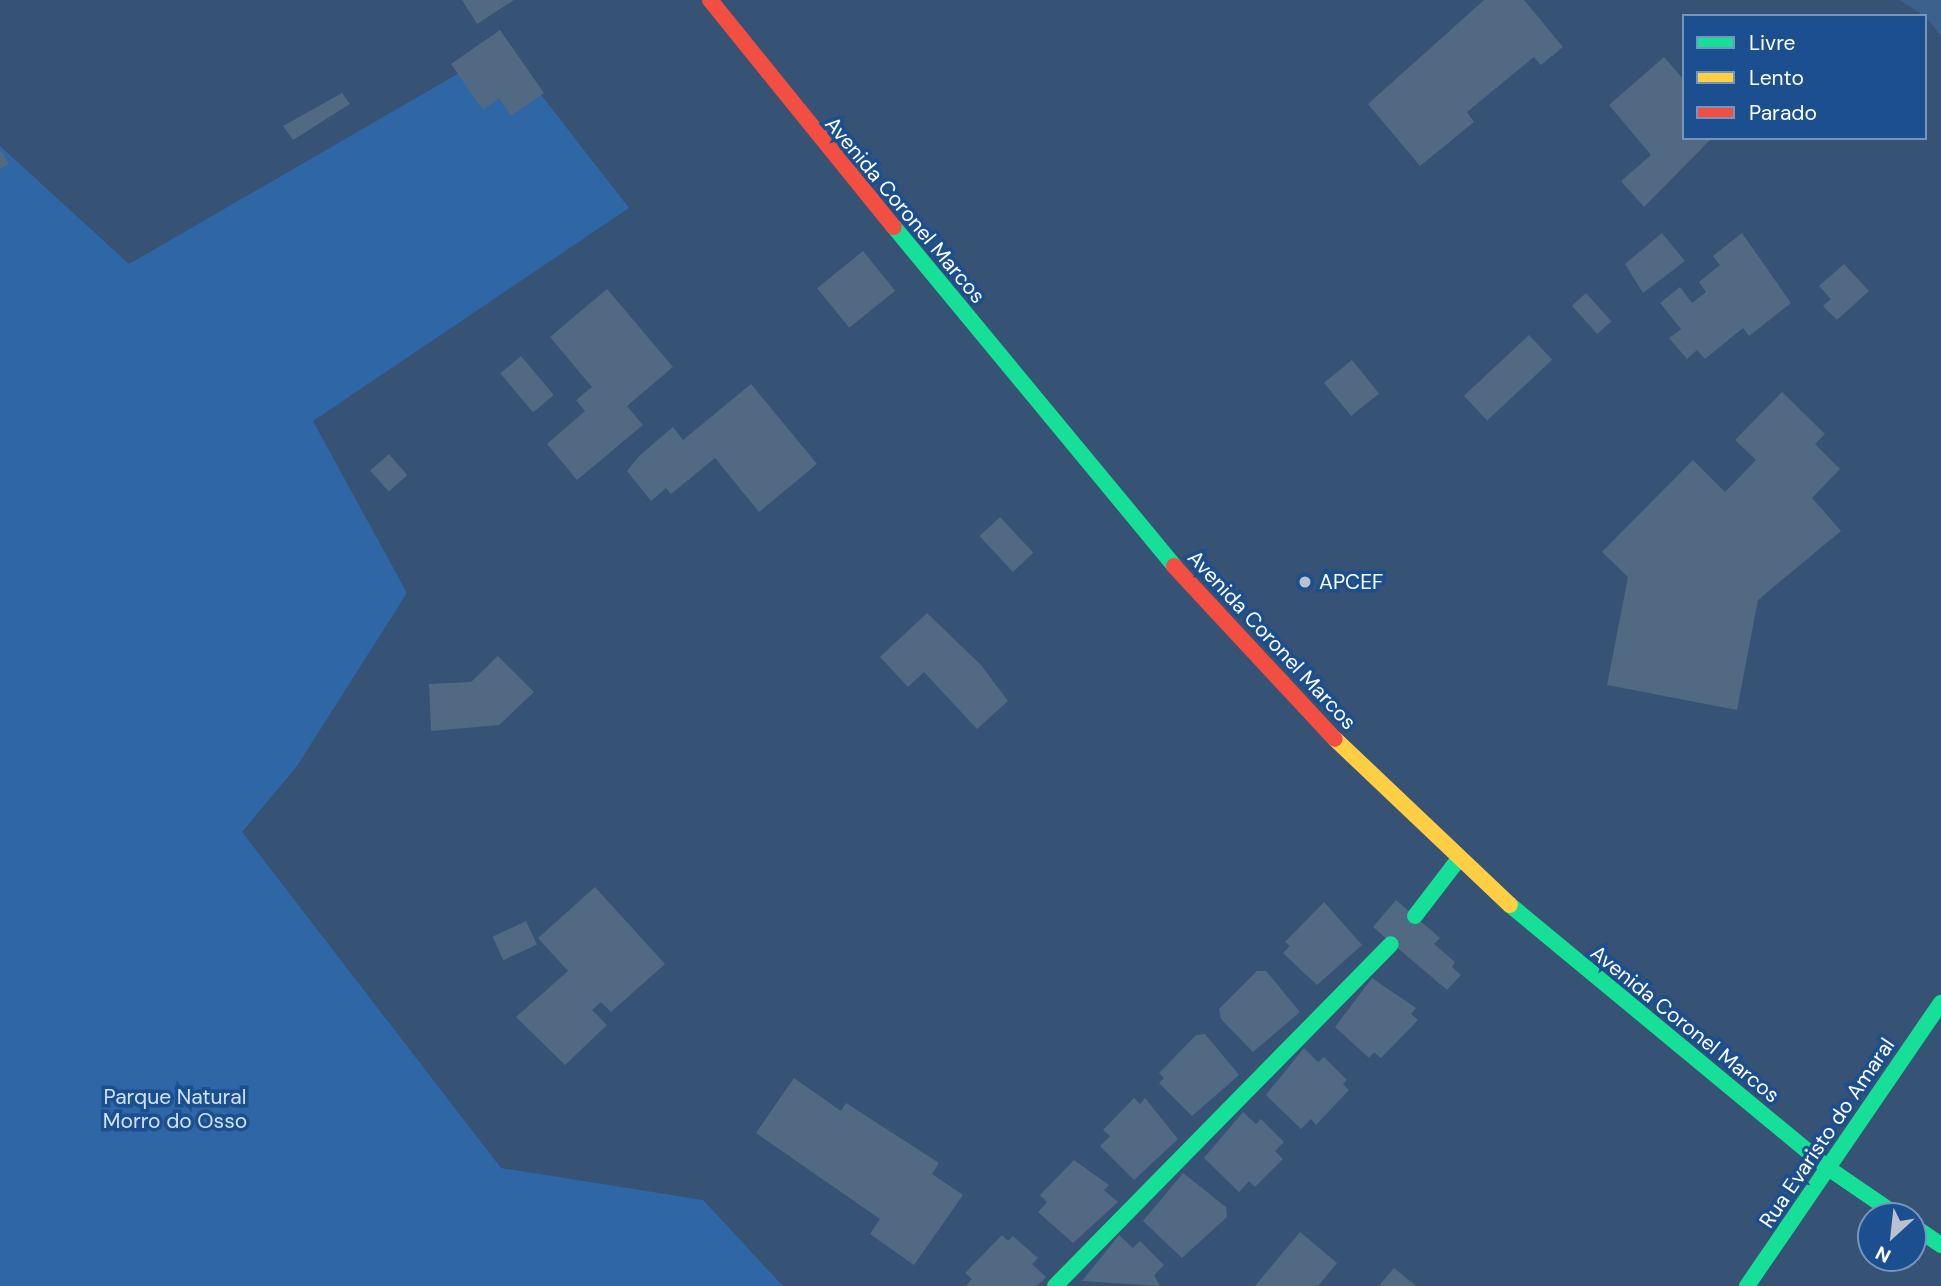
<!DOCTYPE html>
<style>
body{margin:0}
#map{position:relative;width:1941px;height:1286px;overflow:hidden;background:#365274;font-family:"DM Sans",sans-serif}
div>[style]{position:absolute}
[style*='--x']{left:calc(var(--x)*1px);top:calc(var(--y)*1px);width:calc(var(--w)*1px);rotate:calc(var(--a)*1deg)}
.green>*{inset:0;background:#2f66a5}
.water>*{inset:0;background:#3b618d}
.building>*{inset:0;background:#526984;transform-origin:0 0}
.fast>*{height:16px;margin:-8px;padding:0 8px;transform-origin:8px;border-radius:8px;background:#16e098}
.slow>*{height:16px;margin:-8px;padding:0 8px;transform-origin:8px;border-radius:8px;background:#ffcf43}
.jam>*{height:16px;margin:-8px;padding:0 8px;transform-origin:8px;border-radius:8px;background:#f24e42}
.dots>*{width:19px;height:19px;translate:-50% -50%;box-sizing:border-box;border:4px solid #1b4f8f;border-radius:50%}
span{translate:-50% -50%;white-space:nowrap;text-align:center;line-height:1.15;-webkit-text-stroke:7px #1b4f8f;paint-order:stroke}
.street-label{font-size:21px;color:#fff}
.poi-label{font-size:21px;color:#fff}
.left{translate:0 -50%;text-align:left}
.park-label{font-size:21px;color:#cfe3fa}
.legend{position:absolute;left:1682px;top:14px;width:245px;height:126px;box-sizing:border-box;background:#1b4f8f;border:2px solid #7695bc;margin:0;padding:9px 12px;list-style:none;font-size:21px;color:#fff}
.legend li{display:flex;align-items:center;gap:14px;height:35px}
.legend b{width:35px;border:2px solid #7695bc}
.north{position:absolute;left:1857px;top:1202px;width:70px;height:70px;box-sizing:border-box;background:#1b4f8f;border:2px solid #7695bc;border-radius:50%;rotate:207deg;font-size:19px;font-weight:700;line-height:28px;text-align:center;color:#fff}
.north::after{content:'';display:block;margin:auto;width:24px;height:32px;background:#b9c2ce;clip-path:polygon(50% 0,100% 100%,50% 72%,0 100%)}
</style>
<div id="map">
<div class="green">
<i style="clip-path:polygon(504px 47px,629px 208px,313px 421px,407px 593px,297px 766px,242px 832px,501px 1168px,703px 1200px,783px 1286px,0 1286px,0 146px,129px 264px)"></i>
</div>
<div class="water">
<i style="clip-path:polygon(1899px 0,1941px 0,1941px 36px,1925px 16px)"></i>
</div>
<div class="building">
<i style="clip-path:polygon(462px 0,514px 0,477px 24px)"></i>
<i style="clip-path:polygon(1484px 0,1524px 0,1563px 47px,1541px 65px,1534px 57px,1467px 112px,1474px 122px,1420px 166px,1368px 104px)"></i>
<i style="clip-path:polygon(500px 30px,544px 93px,511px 116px,499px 98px,483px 110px,451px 64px)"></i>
<i style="clip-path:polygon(1664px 57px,1684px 80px,1684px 138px,1712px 138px,1644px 207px,1621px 181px,1651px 155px,1609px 105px)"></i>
<i style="clip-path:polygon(342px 93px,350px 104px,293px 140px,283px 126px)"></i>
<i style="clip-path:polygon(0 149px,9px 164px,0 169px)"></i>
<i style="clip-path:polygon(1662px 233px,1685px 261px,1643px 293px,1625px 264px)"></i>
<i style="clip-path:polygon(1742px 233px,1791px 303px,1749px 336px,1743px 328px,1705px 359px,1697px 350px,1687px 359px,1669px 338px,1681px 329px,1660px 303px,1680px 287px,1692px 303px,1706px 292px,1699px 282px,1720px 265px,1713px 256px)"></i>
<i style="left:863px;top:251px;width:51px;height:59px;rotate:51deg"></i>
<i style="clip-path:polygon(1844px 264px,1869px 291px,1837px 320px,1823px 306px,1831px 299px,1819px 286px)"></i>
<i style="clip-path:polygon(607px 289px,673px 367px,627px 406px,643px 425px,577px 480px,547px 444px,585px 411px,576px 400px,592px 387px,550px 337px)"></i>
<i style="left:1586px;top:293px;width:38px;height:19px;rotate:48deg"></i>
<i style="left:1529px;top:335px;width:34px;height:89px;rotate:47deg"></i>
<i style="left:521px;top:356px;width:51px;height:27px;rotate:50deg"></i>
<i style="left:1352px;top:360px;width:43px;height:36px;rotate:51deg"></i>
<i style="clip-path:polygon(751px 384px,817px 464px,759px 512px,715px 458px,671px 494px,666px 488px,651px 501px,627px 471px,639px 456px,673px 427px,683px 440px)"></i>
<i style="clip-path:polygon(1782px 392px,1825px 434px,1815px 444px,1840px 469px,1812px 498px,1841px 531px,1758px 600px,1737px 710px,1607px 685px,1628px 577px,1602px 552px,1693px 460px,1725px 492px,1756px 460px,1735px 440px)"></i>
<i style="left:389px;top:454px;width:28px;height:25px;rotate:49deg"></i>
<i style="left:1000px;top:517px;width:49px;height:28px;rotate:47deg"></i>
<i style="clip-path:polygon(927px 613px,981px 665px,1008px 701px,977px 729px,924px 672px,908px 687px,880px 657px)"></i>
<i style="clip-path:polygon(498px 656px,534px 692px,499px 725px,431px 731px,429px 684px,471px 682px)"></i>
<i style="clip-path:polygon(595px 887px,665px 964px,611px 1012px,601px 1002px,592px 1010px,607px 1025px,565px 1065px,516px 1017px,568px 971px,538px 938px)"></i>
<i style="clip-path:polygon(1396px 900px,1440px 938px,1434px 944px,1455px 962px,1452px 967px,1461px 975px,1447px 990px,1373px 927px)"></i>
<i style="clip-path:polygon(1324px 902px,1362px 945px,1317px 985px,1283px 953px,1290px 946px,1285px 942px)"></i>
<i style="left:526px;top:921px;width:26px;height:37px;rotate:65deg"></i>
<i style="clip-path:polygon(1257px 971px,1266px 971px,1300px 1012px,1253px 1052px,1221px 1019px,1219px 1009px)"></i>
<i style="clip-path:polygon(1372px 978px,1416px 1008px,1411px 1014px,1418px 1020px,1381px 1058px,1374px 1052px,1369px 1058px,1335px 1027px)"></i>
<i style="clip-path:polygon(1205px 1034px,1239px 1075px,1192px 1116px,1159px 1083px,1164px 1078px,1159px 1073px,1196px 1035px)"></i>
<i style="clip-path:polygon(1304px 1048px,1318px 1062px,1324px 1057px,1347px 1080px,1343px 1084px,1349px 1090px,1316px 1125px,1311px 1119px,1301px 1129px,1266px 1095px)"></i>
<i style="clip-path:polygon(794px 1078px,841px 1111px,846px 1103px,939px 1163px,932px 1174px,963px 1195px,914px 1265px,870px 1234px,880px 1219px,756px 1133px)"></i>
<i style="clip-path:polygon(1134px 1098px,1140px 1104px,1145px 1098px,1178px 1139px,1134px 1180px,1100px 1146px,1110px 1136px,1103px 1130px)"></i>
<i style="clip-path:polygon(1243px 1112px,1256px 1124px,1261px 1119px,1284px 1142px,1275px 1151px,1283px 1159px,1255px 1187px,1249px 1181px,1239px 1192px,1204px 1158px)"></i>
<i style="clip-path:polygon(1074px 1160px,1109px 1185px,1104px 1190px,1118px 1202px,1073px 1243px,1038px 1212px,1047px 1202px,1040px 1195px)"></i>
<i style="clip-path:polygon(1183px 1173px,1226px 1207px,1227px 1217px,1182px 1258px,1143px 1221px)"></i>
<i style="clip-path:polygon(1300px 1232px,1337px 1263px,1318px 1286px,1255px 1286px)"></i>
<i style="clip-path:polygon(1002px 1235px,1008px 1241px,1013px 1236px,1038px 1258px,1032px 1264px,1046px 1277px,1037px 1286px,966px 1286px,972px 1279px,965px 1273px)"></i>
<i style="clip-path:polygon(1119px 1235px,1133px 1248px,1140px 1241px,1164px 1265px,1154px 1275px,1160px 1286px,1082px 1281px)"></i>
<i style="clip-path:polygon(1394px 1268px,1416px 1286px,1379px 1286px)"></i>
</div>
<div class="fast">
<i style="--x:894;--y:227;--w:440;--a:50.4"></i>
<i style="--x:1510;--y:905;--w:413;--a:39.6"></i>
<i style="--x:1828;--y:1168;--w:85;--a:34.4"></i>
<i style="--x:1415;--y:916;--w:71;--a:-52.5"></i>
<i style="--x:1913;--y:1226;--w:34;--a:34"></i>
<i style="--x:1055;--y:1286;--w:479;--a:-45.5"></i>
<i style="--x:1747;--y:1286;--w:343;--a:-55.6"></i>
</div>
<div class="slow">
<i style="--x:1335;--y:739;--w:241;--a:43.5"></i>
</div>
<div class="jam">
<i style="--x:710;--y:0;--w:292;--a:51"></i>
<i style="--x:1174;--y:566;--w:236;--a:47.1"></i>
</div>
<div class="dots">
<i style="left:1305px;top:582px;background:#b9c2ce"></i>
</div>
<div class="street-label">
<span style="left:905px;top:210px;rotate:50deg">Avenida Coronel Marcos</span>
<span style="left:1272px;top:640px;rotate:47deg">Avenida Coronel Marcos</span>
<span style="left:1685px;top:1024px;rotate:39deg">Avenida Coronel Marcos</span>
<span style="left:1827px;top:1133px;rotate:-56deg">Rua Evaristo do Amaral</span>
</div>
<div class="poi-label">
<span class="left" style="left:1319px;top:582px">APCEF</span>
</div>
<div class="park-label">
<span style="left:175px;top:1109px">Parque Natural<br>Morro do Osso</span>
</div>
<ul class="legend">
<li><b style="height:9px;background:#16e098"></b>Livre</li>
<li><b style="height:9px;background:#ffcf43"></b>Lento</li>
<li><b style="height:9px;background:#f24e42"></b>Parado</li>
</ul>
<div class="north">N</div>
</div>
